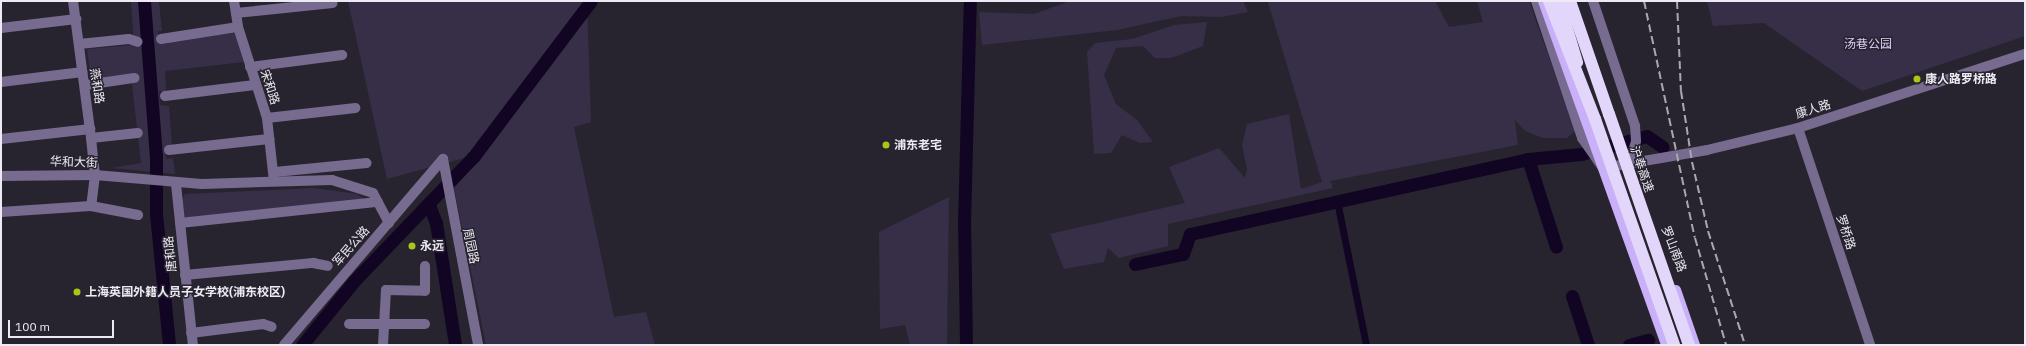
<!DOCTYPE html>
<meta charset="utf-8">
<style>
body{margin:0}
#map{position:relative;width:2026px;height:346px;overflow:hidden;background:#28242f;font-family:"IBM Plex Sans","Noto Sans SC",sans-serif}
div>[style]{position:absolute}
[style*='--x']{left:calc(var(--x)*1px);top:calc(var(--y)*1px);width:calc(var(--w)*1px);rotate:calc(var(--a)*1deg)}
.green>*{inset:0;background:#372e48}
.canal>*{height:7px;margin:-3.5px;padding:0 3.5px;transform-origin:3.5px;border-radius:3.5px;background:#120524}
.river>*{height:13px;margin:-6.5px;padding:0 6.5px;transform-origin:6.5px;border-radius:6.5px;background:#120524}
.minor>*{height:10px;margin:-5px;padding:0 5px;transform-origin:5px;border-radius:5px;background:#776b8f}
.major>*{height:10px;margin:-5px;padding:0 5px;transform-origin:5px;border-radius:5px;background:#c9b0f9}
.highway>*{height:12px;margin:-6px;padding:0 6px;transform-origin:6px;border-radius:6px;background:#e2d7fa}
.rail>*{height:2px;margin-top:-1px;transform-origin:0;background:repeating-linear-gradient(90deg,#aaa7b0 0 8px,transparent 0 12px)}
.highway-bridge>*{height:12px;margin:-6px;padding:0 6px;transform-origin:6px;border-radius:6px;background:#e2d7fa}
.dots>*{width:11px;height:11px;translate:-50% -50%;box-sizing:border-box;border:2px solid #28242f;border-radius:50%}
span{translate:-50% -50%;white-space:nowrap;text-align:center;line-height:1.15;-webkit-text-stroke:3px #28242f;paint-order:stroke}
.park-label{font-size:12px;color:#dccff7}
.poi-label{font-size:12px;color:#eceaf2;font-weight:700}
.left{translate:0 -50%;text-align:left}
.street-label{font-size:12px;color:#eceaf2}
.frame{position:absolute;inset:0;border:2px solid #eceaf2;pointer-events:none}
.scale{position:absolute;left:8px;top:320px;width:106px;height:18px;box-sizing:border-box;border:2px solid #eceaf2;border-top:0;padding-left:5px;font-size:12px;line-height:14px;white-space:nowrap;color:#eceaf2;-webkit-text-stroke:3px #28242f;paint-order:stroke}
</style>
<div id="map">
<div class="green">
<i style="clip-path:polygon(131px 1px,159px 1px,162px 31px,158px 31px,159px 43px,167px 44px,172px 38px,235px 32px,244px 62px,165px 71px,166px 91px,159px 91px,160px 105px,169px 106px,172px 146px,165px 147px,166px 159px,173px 158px,175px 174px,112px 168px,141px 163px,131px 76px,91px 81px,87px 49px,134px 45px)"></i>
<i style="clip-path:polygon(348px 1px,587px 1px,591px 122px,574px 127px,614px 317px,646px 312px,655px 345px,486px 345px,454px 188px,486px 152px,387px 179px)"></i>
<i style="clip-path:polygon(1070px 1px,1243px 1px,1248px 12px,1221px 17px,1181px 16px,1117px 30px,982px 45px,979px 12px,1034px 14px)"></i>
<i style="clip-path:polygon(1435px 1px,1449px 27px,1483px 22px,1477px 1px,1529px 1px,1575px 131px,1567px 138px,1543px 138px,1525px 131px,1515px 120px,1518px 145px,1330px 181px,1333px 188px,1168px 224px,1168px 246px,1119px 258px,1108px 248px,1104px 262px,1064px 269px,1050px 234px,1185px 203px,1169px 167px,1219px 148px,1245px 178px,1247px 169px,1242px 145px,1247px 124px,1289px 114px,1301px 189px,1322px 182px,1268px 2px)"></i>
<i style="clip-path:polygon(1707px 1px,2025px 1px,2025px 36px,1862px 91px,1764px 23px,1713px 26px)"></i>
<i style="clip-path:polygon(1207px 22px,1203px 46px,1171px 58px,1155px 58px,1143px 46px,1116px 48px,1104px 75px,1116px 104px,1137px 120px,1153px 142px,1140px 143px,1122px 135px,1111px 153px,1094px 154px,1087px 52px,1095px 43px,1132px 39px,1174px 25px)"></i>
<i style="clip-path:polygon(314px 188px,357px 194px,365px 199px,184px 220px,182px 200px,185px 194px)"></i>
<i style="clip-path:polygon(949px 197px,947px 345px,910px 345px,905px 325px,880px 329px,879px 232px)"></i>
</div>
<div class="canal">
<i style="--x:1337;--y:201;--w:147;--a:78.6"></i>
</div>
<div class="river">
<i style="--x:144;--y:1;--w:155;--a:85.6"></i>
<i style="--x:156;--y:156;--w:58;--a:90"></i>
<i style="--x:156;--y:214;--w:132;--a:84.3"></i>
<i style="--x:1528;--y:159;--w:92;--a:72.3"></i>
<i style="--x:429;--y:205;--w:19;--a:69"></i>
<i style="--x:436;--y:223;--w:123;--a:81.1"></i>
<i style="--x:1135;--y:264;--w:49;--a:-11.8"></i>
<i style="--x:1183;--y:254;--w:21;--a:-71"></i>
<i style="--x:1190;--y:234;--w:346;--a:-12.5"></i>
<i style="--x:1528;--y:159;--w:53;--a:-5.4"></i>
<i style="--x:1581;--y:154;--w:68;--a:-15.3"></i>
<i style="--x:1647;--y:136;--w:19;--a:35"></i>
<i style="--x:1572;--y:296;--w:52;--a:71.9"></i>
<i style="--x:302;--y:345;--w:82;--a:-50.9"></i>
<i style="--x:354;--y:281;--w:173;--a:-46.2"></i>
<i style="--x:474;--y:156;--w:194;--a:-53"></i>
<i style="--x:966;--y:345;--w:122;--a:-90.9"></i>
<i style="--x:964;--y:223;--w:222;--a:-88.5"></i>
<i style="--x:1629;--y:345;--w:20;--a:-15"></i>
</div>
<div class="minor">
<i style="--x:73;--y:1;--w:138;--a:82.5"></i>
<i style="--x:91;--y:138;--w:37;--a:84"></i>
<i style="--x:95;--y:175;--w:31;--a:97"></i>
<i style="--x:234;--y:1;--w:26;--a:81"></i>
<i style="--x:238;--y:27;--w:96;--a:72.3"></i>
<i style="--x:267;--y:118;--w:63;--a:83.7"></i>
<i style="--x:1536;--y:1;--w:145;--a:71.4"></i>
<i style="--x:1582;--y:138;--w:37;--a:55"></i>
<i style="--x:1603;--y:168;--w:106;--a:-9.8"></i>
<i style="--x:1707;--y:150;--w:94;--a:-13.6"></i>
<i style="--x:1798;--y:128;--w:239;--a:-18.1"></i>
<i style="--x:1593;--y:1;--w:132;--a:71.4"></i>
<i style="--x:1635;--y:126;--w:15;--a:86"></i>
<i style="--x:1636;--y:141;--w:23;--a:105"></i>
<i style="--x:236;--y:13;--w:97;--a:-5.9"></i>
<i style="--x:1;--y:28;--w:76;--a:-6.8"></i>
<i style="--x:161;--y:39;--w:78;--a:-8.9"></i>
<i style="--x:79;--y:44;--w:50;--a:-5.7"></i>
<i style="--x:129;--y:39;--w:9;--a:18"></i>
<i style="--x:250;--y:67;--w:93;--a:-7.4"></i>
<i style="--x:1;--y:82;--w:82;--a:-7"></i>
<i style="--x:86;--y:85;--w:49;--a:-8.3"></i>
<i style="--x:165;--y:96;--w:90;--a:-7"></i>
<i style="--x:267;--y:118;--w:89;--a:-6.5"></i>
<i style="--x:1798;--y:128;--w:229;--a:71.6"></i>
<i style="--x:91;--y:138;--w:47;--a:-6.1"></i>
<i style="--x:1;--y:139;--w:90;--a:-6.4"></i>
<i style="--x:169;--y:150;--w:101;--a:-6.3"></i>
<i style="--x:443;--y:159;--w:189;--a:79.3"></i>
<i style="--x:275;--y:172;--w:92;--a:-5.6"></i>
<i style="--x:1;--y:176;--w:94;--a:-0.6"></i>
<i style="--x:95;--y:175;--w:107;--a:4.8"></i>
<i style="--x:202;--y:184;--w:130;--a:-1.8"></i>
<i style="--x:332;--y:180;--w:43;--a:17.6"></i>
<i style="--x:373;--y:193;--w:34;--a:62"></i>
<i style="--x:176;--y:184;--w:162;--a:84"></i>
<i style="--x:1;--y:212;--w:90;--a:-3.8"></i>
<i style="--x:91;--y:206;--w:48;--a:10.8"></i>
<i style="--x:180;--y:223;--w:199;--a:-6.1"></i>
<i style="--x:185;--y:275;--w:129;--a:-5.4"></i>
<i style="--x:313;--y:263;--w:15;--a:11"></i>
<i style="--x:349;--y:324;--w:76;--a:0"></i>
<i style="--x:191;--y:333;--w:73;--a:-7.1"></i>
<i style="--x:263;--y:324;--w:9;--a:18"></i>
<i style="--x:284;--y:345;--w:245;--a:-49.5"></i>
<i style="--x:383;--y:345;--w:55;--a:-86.9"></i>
<i style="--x:386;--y:290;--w:39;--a:1"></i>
<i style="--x:425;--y:291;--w:25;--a:-90"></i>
</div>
<div class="major">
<i style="--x:1543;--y:1;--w:365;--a:70.3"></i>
<i style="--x:1676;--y:290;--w:58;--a:70.9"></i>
</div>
<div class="highway">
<i style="--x:1549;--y:1;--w:127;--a:68.7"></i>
<i style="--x:1559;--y:1;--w:64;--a:73.6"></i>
<i style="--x:1570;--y:1;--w:120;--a:71"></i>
</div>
<div class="rail">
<i style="--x:1644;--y:1;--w:242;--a:77.9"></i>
<i style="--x:1695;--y:238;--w:111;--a:73.8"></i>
<i style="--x:1677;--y:1;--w:90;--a:87.5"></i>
<i style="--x:1681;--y:91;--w:72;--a:81.2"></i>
<i style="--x:1692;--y:162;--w:71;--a:76.9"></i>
<i style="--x:1708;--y:231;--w:120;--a:72"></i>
</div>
<div class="highway-bridge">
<i style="--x:1609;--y:114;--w:244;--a:70.9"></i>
<i style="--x:1595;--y:119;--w:239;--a:70.7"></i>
</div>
<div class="dots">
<i style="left:1917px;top:79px;background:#aac718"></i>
<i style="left:886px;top:145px;background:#aac718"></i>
<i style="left:412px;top:246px;background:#aac718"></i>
<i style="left:77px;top:292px;background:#aac718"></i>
</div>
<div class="park-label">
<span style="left:1868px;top:44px">汤巷公园</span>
</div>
<div class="poi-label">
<span class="left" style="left:1925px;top:79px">康人路罗桥路</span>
<span class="left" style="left:894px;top:145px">浦东老宅</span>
<span class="left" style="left:420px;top:246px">永远</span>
<span class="left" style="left:85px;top:292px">上海英国外籍人员子女学校(浦东校区)</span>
</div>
<div class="street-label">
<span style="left:97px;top:86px;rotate:81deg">燕和路</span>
<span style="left:270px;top:87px;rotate:72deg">宋和路</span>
<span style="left:1813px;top:109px;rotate:-17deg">康人路</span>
<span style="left:74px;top:162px;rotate:2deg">华和大街</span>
<span style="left:1642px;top:169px;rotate:71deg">沪奉高速</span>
<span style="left:1846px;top:232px;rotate:72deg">罗桥路</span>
<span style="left:351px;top:246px;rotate:-49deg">军民公路</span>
<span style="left:471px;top:246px;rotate:78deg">周园路</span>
<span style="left:1674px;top:249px;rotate:69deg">罗山南路</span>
<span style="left:170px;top:254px;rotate:-96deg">唐和路</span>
</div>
<div class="frame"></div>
<div class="scale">100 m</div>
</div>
